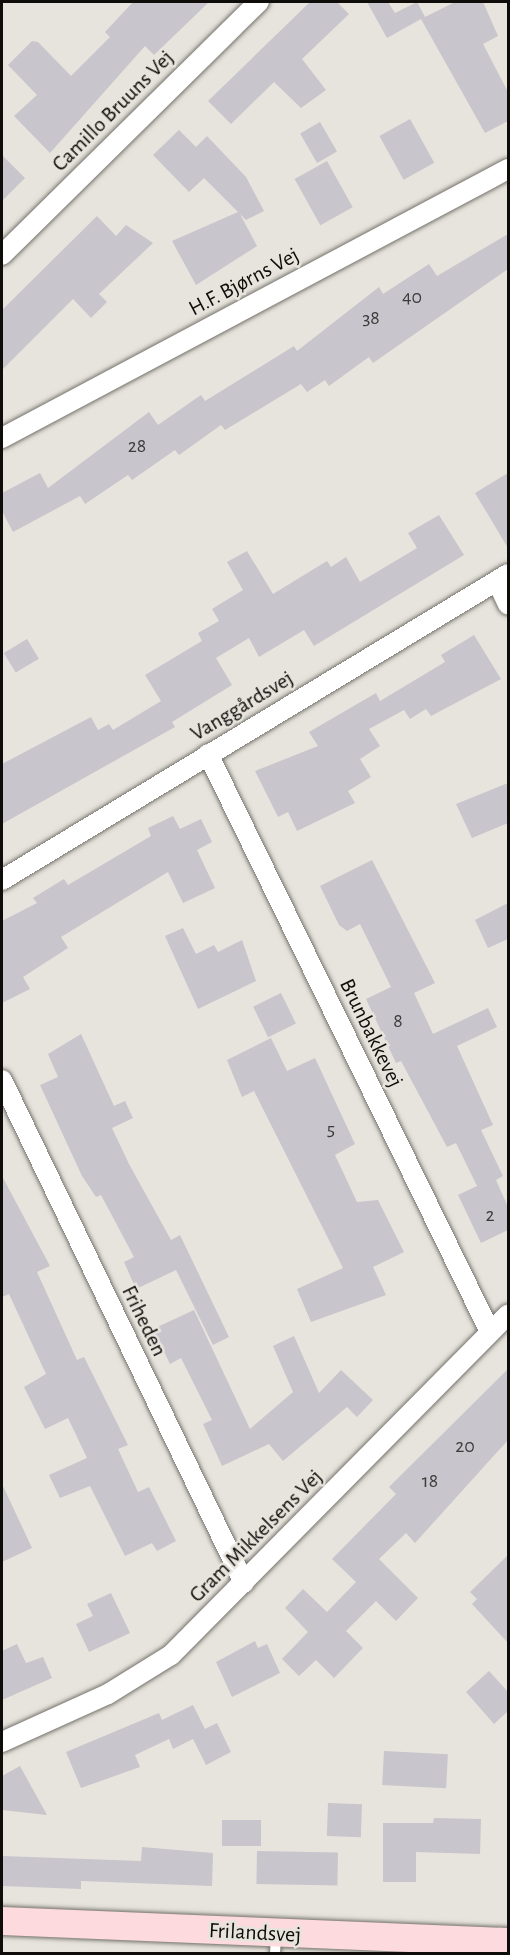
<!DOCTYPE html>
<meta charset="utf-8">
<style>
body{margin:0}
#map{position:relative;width:510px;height:1955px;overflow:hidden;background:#e7e4dd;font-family:"Alegreya Sans",sans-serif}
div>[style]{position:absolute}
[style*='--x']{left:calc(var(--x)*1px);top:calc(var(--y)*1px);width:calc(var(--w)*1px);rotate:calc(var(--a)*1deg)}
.building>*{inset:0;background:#c8c5cc;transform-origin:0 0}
.roads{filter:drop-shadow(0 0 2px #74726b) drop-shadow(0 0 2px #74726b)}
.lane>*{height:10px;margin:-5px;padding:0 5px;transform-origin:5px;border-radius:5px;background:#fff}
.street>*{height:20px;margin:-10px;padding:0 10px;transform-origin:10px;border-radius:10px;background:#fff}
.secondary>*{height:28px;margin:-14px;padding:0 14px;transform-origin:14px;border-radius:14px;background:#fddadd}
span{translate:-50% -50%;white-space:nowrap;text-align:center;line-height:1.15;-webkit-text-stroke:5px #e7e4dd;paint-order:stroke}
.number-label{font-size:20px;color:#3c3b3a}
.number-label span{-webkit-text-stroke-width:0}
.street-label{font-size:22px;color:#0e0d0a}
.frame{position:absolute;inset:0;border:3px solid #0e0d0a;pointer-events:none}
</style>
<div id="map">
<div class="building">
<i style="clip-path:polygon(133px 2px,209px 2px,154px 55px,145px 46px,50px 153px,14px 116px,37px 95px,8px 65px,32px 41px,38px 42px,71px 76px,110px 37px,105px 32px)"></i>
<i style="clip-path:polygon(310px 2px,337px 2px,349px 14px,302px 59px,326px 90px,301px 108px,274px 82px,231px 124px,208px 101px)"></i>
<i style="clip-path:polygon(367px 2px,388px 2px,395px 13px,417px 2px,425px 17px,455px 2px,483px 2px,498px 36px,483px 44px,508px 92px,508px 121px,485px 133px,421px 19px,387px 38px)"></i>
<i style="left:410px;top:119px;width:50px;height:35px;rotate:61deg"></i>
<i style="left:320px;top:122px;width:34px;height:23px;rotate:60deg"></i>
<i style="clip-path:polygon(179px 130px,196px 147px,207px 136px,246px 177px,264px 211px,246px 220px,240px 214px,257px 246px,196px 285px,172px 241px,238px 212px,204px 178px,189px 192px,153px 155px)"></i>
<i style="clip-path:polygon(2px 155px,25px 178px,2px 201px)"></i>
<i style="left:327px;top:161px;width:53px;height:37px;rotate:61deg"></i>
<i style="clip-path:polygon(97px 216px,116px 236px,126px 225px,153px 243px,99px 294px,107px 302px,91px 318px,73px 299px,2px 370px,2px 310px)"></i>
<i style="clip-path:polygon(508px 234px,508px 269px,373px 363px,369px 357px,329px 386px,325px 380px,307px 392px,301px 384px,225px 430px,221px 425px,179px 455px,175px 450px,132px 480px,128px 475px,85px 504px,80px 496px,13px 532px,2px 511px,2px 493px,40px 473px,48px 488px,149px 412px,158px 425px,201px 395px,205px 401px,294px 346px,297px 351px,379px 287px,383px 294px,429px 264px,437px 276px)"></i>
<i style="clip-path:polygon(508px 473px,508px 548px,475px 493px)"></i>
<i style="clip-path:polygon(439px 515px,464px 555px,314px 646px,304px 630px,259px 657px,249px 638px,216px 658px,232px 685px,172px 722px,175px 727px,2px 824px,2px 764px,91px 717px,98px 730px,109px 724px,113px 730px,161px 701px,145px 675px,202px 641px,198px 633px,219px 621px,212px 609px,243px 590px,227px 562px,247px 551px,273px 594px,327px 561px,331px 567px,346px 557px,360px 582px,417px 548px,408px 533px)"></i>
<i style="clip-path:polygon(474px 635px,501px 679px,431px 716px,426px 709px,410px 719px,404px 710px,369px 729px,380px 746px,360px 759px,371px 777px,348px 791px,355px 803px,297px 831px,288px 812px,278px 817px,255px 771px,318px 746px,309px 732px,376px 693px,380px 701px,445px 662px,441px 655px)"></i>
<i style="left:27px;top:639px;width:23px;height:27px;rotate:59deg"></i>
<i style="clip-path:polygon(508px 783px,508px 823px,472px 838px,456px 804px)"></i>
<i style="clip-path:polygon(173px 816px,180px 829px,201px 819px,212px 842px,197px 850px,215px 888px,183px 903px,168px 872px,61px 937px,68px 948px,23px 977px,30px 989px,2px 1003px,2px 921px,37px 903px,33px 898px,64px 879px,68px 885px,151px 836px,148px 828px)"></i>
<i style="clip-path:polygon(372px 860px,435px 983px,414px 993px,433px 1034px,488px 1008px,497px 1027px,457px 1046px,493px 1125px,481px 1130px,503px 1176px,496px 1180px,508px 1207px,508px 1230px,481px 1243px,458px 1195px,477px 1186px,456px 1143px,447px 1147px,401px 1061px,396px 1063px,366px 999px,391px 987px,360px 924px,347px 931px,339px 925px,320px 886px)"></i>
<i style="clip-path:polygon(508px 903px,508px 939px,488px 948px,475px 920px)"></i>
<i style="clip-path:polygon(183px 928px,196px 954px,214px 945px,218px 952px,242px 940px,256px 981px,198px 1009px,165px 936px)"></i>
<i style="left:281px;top:993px;width:34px;height:31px;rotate:64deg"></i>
<i style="clip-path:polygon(81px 1034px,114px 1106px,125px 1101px,133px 1118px,112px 1128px,129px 1164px,171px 1240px,180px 1235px,229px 1337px,213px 1345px,176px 1270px,136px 1289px,124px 1262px,134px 1257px,101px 1195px,96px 1197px,82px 1176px,40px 1085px,58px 1077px,48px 1054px)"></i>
<i style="clip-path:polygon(271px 1038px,287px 1071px,315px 1058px,355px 1144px,335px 1155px,357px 1202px,378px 1200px,404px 1252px,373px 1267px,386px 1295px,311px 1322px,297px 1289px,343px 1268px,254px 1091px,242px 1097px,227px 1060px)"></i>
<i style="clip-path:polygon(2px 1176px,50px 1266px,37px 1272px,77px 1360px,84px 1357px,128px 1445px,118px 1449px,138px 1492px,149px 1487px,176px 1541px,157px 1551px,152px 1543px,125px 1556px,90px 1486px,60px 1498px,49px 1475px,87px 1458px,68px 1418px,45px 1429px,24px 1387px,46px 1374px,9px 1294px,2px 1297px)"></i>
<i style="clip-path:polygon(194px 1310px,250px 1429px,293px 1392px,273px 1346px,294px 1336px,319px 1393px,341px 1370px,373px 1400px,357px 1417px,347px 1407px,283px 1461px,269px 1444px,222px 1466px,203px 1424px,212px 1420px,181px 1358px,170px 1364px,153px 1329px)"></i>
<i style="clip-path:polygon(508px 1369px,508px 1440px,415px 1543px,406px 1533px,379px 1559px,418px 1598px,396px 1621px,376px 1601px,346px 1631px,363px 1648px,334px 1678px,316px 1660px,299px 1676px,282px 1659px,308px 1632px,285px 1608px,303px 1589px,327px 1612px,356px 1582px,332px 1559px,396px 1494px,389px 1487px)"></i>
<i style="clip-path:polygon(2px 1484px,32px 1548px,2px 1562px)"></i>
<i style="clip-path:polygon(508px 1555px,508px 1643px,472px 1604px,477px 1599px,470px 1592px)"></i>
<i style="clip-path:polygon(111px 1593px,130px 1633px,89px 1652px,76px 1624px,93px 1616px,87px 1604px)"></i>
<i style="clip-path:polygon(255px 1641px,258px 1648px,267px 1644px,280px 1673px,232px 1697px,216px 1662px)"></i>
<i style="clip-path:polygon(17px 1644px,26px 1663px,43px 1657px,52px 1678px,2px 1700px,2px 1651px)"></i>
<i style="clip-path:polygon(489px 1671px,508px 1692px,508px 1711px,494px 1724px,466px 1692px)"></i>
<i style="clip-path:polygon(193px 1705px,205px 1729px,217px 1723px,231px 1752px,206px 1765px,193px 1739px,173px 1749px,169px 1739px,135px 1755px,140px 1767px,81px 1788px,66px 1752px,159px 1713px,162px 1720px)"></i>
<i style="left:384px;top:1751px;width:64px;height:34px;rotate:3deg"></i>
<i style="clip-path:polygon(20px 1766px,47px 1815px,2px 1810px,2px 1776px)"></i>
<i style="left:328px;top:1803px;width:34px;height:33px;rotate:2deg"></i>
<i style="clip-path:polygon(434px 1818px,481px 1819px,480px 1854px,416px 1852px,416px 1882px,383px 1882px,383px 1823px,433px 1823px)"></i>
<i style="left:222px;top:1820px;width:39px;height:26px"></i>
<i style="clip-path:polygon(142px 1847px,213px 1853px,212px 1886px,81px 1881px,81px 1889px,2px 1886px,2px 1856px,141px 1861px)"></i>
<i style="left:257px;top:1851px;width:81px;height:33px;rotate:1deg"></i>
</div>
<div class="roads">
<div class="lane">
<i style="--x:275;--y:1954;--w:20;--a:-87"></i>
</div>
<div class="street">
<i style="--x:2;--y:255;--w:361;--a:-44.6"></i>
<i style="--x:2;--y:438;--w:573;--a:-28"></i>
<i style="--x:497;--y:581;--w:26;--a:65"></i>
<i style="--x:208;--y:754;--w:643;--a:63.99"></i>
<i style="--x:2;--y:880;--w:591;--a:-31.16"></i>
<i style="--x:2;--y:1080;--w:558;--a:64.31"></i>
<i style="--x:2;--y:1742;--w:116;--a:-24.4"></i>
<i style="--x:108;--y:1694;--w:74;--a:-31.8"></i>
<i style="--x:171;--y:1655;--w:479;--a:-45.3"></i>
</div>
<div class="secondary">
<i style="--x:2;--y:1921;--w:506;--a:2.38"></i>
</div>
</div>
<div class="number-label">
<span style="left:412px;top:297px">40</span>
<span style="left:371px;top:318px">38</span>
<span style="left:137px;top:446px">28</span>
<span style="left:398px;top:1021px">8</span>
<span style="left:331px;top:1129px">5</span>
<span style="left:490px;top:1215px">2</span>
<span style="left:465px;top:1446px">20</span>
<span style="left:430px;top:1481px">18</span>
</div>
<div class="street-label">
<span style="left:113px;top:111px;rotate:-45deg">Camillo Bruuns Vej</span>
<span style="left:244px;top:282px;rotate:-28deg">H.F. Bjørns Vej</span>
<span style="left:242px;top:706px;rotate:-31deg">Vanggårdsvej</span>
<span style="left:371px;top:1033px;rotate:64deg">Brunbakkevej</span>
<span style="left:144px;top:1321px;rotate:64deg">Friheden</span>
<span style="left:256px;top:1536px;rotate:-45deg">Gram Mikkelsens Vej</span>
<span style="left:255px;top:1933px;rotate:3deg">Frilandsvej</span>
</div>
<div class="frame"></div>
</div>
